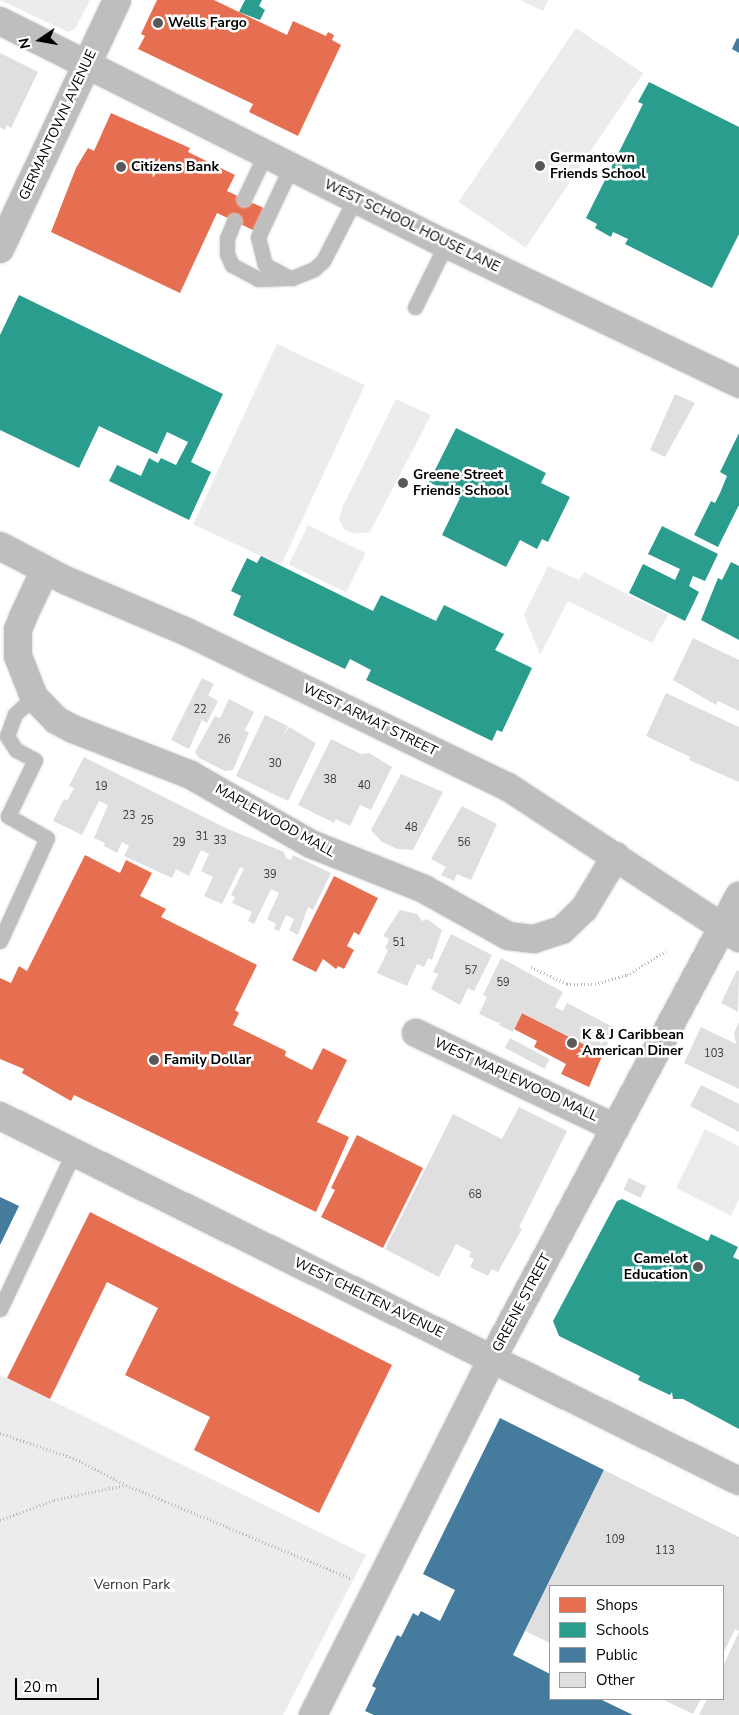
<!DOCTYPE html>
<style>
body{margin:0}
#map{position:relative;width:739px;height:1715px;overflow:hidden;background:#fff;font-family:"Nunito Sans",sans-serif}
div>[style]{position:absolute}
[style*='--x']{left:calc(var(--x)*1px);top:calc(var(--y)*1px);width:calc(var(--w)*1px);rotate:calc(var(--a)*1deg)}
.green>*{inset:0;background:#ececec;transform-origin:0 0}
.shops>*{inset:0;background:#e76f51}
.schools>*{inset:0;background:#2a9d8f}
.public>*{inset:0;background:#457b9d}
.building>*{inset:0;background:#dfdfdf;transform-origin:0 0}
.path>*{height:3px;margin-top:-1.5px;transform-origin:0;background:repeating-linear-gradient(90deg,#b9b9b9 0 1px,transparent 0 3.5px)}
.roads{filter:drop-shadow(0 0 1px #dbdbdb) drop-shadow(0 0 1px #dbdbdb)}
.service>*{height:15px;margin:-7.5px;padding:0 7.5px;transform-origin:7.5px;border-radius:7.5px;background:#bebebe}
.minor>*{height:28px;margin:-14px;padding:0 14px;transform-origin:14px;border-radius:14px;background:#bebebe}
.tertiary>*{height:28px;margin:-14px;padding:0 14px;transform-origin:14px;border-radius:14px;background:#bebebe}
.primary>*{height:28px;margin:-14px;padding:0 14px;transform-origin:14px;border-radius:14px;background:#bebebe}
.dots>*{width:14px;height:14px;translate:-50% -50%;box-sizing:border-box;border:2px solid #fff;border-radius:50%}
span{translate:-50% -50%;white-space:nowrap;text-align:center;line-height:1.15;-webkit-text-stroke:5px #fff;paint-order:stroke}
.number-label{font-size:11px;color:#383838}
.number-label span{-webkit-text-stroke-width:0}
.poi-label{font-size:14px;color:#000;font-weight:700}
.left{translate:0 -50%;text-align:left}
.right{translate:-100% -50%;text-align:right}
.street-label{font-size:14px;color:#000}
.park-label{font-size:14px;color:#333}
.legend{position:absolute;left:549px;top:1585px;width:175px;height:115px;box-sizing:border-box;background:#fff;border:1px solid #999;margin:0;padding:6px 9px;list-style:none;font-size:15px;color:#000}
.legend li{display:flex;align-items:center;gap:10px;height:25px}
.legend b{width:25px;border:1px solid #999}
.north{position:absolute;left:15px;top:15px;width:50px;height:50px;-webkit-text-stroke:4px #fff;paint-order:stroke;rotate:258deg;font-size:14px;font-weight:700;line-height:20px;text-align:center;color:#000}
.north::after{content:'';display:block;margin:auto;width:18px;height:22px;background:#000;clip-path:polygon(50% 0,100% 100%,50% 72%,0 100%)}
.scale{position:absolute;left:15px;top:1678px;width:84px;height:22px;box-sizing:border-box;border:2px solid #000;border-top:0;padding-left:6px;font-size:15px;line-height:18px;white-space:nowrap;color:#000;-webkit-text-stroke:4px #fff;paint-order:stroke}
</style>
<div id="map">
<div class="green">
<i style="clip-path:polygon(0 0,90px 0,75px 29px,68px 32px)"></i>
<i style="clip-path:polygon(520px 0,548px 0,543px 11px)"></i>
<i style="left:576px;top:28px;width:81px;height:210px;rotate:34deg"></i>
<i style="left:277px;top:344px;width:97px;height:199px;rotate:25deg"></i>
<i style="clip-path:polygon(396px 399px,431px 415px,370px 532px,354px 534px,345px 530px,339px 520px,342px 508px)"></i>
<i style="left:308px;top:525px;width:64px;height:44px;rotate:26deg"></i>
<i style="clip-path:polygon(548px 566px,579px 580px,584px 572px,668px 615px,652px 643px,568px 601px,540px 655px,524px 615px)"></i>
<i style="clip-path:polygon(705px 1129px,739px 1146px,739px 1199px,731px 1216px,676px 1188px)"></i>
<i style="clip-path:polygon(0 1375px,366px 1555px,283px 1715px,0 1715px)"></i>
</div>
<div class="shops">
<i style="clip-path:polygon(157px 0,214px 0,287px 35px,293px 21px,326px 36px,328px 32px,334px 35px,332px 40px,341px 45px,298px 136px,249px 112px,253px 104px,138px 49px,145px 36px,141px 34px)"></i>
<i style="clip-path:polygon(111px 113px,190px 148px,188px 152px,235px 175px,227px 191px,266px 209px,255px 231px,217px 213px,180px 293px,51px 232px,76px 168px,88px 148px,94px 151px)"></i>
<i style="clip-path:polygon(85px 855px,120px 873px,126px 860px,152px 873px,140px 896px,166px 909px,161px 917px,257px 965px,235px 1010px,239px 1013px,233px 1025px,286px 1051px,285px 1056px,312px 1070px,323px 1048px,347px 1060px,317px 1122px,349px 1137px,316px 1212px,74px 1095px,71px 1101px,22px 1073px,24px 1069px,0 1059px,0 978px,11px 983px,19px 966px,27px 971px)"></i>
<i style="clip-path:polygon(334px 876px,378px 898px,359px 935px,354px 932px,347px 946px,354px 950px,344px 969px,338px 966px,336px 969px,323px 959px,316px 972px,292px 960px)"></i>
<i style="clip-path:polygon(522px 1013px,603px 1054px,589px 1087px,561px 1074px,566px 1064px,534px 1047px,537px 1041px,514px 1029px)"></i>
<i style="clip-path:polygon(357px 1135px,423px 1168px,383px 1248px,321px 1217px,335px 1190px,331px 1188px)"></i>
<i style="clip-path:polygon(90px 1212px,392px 1365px,319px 1513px,194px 1450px,210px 1417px,125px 1375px,158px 1308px,107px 1282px,50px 1399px,7px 1378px)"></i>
</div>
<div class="schools">
<i style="clip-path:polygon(245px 0,262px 0,259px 6px,265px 10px,260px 20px,239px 12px)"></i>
<i style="clip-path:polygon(649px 82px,739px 127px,739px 234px,712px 288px,625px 244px,628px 239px,613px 232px,611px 237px,595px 228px,597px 224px,586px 218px,643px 104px,638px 102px)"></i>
<i style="clip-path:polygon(19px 295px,223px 394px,191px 462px,211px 472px,189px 520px,109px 481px,117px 465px,141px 476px,149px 458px,158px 463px,161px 458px,176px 465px,188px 442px,167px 432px,157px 454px,99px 426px,79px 468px,0 430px,0 335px)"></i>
<i style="clip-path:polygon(456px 428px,546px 473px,541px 483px,570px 497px,548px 542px,542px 539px,537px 549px,520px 540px,506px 567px,442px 535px,460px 498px,429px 482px)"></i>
<i style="clip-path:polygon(739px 433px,739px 505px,718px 547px,694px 535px,711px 501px,715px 503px,720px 493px,727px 476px,720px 472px)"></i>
<i style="clip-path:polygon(662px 526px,718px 554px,705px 581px,693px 576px,689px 586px,699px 592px,685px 621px,629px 593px,643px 564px,675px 580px,680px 569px,648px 554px)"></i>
<i style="clip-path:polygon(261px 556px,373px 611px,381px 595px,436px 621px,444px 605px,504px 634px,495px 650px,532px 668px,502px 732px,497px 730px,492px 741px,366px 680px,371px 670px,350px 659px,345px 669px,233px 615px,241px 596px,231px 591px,247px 558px,257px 563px)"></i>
<i style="clip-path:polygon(731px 562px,739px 566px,739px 640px,701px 620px,718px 578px,722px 580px)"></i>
<i style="clip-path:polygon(622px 1199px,708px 1241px,711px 1234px,738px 1247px,733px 1257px,739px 1260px,739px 1429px,683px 1399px,673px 1399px,672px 1392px,670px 1395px,638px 1380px,640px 1376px,559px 1336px,553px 1321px,617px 1201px)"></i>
</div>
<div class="public">
<i style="clip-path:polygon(737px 38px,739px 39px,739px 53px,732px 49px)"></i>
<i style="clip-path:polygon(0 1197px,19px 1206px,0 1245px)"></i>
<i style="clip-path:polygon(500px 1418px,604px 1470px,513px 1655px,550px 1674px,550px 1699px,600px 1699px,633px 1715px,374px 1715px,365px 1711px,376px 1688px,372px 1686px,397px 1635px,401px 1637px,413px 1613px,418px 1616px,421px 1611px,440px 1621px,455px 1590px,423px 1574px)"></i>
</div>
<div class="building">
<i style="clip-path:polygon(0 53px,38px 72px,11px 128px,7px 125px,5px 130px,0 127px)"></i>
<i style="clip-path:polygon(675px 394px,695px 403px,665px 457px,650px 450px)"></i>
<i style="clip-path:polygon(693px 638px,739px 660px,739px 711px,718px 701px,716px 705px,673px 680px)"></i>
<i style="clip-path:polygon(202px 678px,214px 684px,208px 695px,218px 701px,207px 723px,202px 720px,189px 749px,171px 740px)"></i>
<i style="clip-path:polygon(666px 693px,739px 727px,739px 782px,689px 760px,690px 757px,646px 736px)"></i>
<i style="clip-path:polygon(229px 699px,254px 712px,245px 730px,249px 733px,233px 770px,225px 771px,199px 758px,195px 752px,215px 716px,220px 718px)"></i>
<i style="clip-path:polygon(265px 715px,288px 726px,283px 737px,289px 727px,316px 743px,288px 801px,236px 776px)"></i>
<i style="clip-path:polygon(331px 739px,361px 754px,369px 753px,392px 767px,371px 810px,360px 805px,350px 826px,336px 819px,334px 823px,298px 805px)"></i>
<i style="clip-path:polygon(84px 757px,230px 830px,284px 852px,286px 858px,291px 860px,293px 855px,331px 873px,313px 910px,308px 907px,298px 935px,289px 930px,294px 919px,286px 915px,279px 931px,274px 929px,276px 924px,267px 919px,279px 893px,271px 889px,254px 924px,248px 921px,252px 912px,232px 903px,235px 897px,231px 895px,244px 869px,240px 867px,222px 904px,204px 896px,213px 877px,201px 871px,209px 854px,201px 850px,189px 876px,176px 869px,172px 878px,124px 856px,129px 846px,122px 842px,117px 853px,104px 846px,105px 843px,94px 838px,108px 805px,99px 801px,82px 835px,53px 821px,64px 799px,67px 801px,74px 788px,69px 786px)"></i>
<i style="clip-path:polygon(401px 774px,443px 792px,413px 850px,397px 849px,382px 842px,371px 830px)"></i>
<i style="clip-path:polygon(462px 806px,497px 824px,471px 880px,457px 874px,454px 881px,441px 875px,446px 867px,431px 859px)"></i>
<i style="clip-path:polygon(400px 910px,417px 914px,422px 921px,427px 919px,442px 930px,432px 960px,428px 958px,424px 967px,417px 964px,407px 986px,377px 973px,388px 950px,385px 948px,389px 939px,383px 936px)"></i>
<i style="clip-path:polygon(451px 934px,492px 955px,474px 991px,468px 988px,460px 1005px,431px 989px,438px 974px,433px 972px)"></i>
<i style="clip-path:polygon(501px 958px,563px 992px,555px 1007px,563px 1011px,567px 1003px,615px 1028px,603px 1054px,522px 1013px,513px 1032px,499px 1025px,501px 1021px,498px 1023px,479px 1014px,487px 997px,483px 995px)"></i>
<i style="clip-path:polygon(737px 970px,739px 971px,738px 1012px,721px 1003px)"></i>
<i style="clip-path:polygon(739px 1022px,739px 1089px,684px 1063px,701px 1027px,736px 1044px,734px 1033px)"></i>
<i style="left:510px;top:1038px;width:45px;height:11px;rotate:28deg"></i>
<i style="clip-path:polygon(701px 1085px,739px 1104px,739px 1132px,690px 1106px)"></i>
<i style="clip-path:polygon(519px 1107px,567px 1131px,519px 1227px,522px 1229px,498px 1272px,492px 1269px,488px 1276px,470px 1267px,474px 1259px,469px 1257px,471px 1252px,456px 1244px,439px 1277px,385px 1249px,453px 1114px,502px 1139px)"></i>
<i style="left:629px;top:1178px;width:19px;height:13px;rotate:25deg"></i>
<i style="clip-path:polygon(604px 1470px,739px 1537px,739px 1631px,735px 1629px,723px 1654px,723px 1586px,550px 1586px,550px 1643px,525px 1631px)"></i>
<i style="clip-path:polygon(739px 1632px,739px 1715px,699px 1715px,707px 1699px,723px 1699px,723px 1666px)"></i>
<i style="clip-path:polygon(662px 1699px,701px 1699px,693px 1714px)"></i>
</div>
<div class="path">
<i style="--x:531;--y:967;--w:40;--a:25"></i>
<i style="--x:567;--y:984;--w:28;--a:0"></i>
<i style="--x:595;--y:984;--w:33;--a:-16"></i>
<i style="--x:627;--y:975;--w:46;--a:-31.6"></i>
<i style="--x:0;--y:1433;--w:80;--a:18.9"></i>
<i style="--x:76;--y:1459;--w:56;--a:27.5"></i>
<i style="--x:126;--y:1485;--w:243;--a:22.5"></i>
<i style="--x:0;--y:1520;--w:58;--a:-20.3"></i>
<i style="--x:54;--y:1500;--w:73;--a:-11.9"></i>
</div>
<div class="roads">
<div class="service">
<i style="--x:244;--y:199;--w:49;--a:-64.5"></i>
<i style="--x:234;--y:221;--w:18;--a:112"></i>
<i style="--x:227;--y:238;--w:16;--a:90"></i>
<i style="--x:227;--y:254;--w:12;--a:66"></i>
<i style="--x:232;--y:265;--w:30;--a:28"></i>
<i style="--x:258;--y:279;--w:34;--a:-2"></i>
<i style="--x:292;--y:278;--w:24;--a:-22"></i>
<i style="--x:314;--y:269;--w:12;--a:-42"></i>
<i style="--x:323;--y:261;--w:70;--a:-62.7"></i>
<i style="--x:288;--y:277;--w:26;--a:-152"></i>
<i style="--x:265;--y:265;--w:29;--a:-104"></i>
<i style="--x:258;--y:237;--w:77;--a:-64.8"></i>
<i style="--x:415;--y:307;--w:70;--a:-63.8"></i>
<i style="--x:0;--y:941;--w:113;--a:-65.5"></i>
<i style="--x:47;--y:838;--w:45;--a:-150.6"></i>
<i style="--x:8;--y:816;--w:62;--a:-64.3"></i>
<i style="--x:35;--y:760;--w:21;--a:-152"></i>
<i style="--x:16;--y:750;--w:17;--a:-123"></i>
<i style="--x:7;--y:736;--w:23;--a:-70"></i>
<i style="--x:15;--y:714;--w:25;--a:-42"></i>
<i style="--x:0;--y:1309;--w:174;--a:-64.8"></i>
</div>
<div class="minor">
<i style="--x:0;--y:21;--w:499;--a:26.6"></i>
<i style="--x:446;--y:244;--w:325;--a:25.5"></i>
<i style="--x:0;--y:546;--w:73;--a:27.6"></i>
<i style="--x:65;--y:580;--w:133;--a:23.1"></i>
<i style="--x:187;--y:632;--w:356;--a:25.8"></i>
<i style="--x:508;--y:787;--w:276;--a:33.2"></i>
<i style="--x:45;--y:570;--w:52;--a:115.1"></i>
<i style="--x:23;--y:617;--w:14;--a:111"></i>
<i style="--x:18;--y:630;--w:26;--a:90"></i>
<i style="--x:18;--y:656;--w:44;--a:68.7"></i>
<i style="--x:34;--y:697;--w:32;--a:46"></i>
<i style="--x:56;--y:720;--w:19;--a:28"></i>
<i style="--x:73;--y:729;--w:127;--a:21.3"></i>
<i style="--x:191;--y:775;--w:138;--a:29.9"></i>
<i style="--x:311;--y:844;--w:122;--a:21.7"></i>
<i style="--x:424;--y:889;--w:96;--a:29.2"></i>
<i style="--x:508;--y:936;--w:26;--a:7"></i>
<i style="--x:534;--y:939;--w:29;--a:-18"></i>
<i style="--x:562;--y:930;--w:30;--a:-44"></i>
<i style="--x:584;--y:909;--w:62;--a:-58.9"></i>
<i style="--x:416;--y:1033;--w:221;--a:25.5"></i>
<i style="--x:313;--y:1715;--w:398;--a:-63.3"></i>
<i style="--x:492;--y:1359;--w:525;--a:-61.92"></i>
</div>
<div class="tertiary">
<i style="--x:0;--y:1116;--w:824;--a:26.29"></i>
</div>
<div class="primary">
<i style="--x:0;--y:249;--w:275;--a:-64.8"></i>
</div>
</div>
<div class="dots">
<i style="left:158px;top:23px;background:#595959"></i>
<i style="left:540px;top:166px;background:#595959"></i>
<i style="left:121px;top:167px;background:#595959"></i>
<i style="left:403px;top:483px;background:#595959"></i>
<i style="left:572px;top:1043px;background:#595959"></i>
<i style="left:154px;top:1060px;background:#595959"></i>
<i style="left:698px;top:1267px;background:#595959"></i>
</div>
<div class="number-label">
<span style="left:200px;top:710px">22</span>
<span style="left:224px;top:740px">26</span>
<span style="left:275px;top:764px">30</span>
<span style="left:330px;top:780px">38</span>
<span style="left:364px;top:786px">40</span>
<span style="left:101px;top:787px">19</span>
<span style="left:129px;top:816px">23</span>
<span style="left:147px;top:821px">25</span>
<span style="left:411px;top:828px">48</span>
<span style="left:202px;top:837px">31</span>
<span style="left:220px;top:841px">33</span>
<span style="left:179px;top:843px">29</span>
<span style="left:464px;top:843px">56</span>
<span style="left:270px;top:875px">39</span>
<span style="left:399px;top:943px">51</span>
<span style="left:471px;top:971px">57</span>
<span style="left:503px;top:983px">59</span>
<span style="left:714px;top:1054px">103</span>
<span style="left:475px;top:1195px">68</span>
<span style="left:615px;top:1540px">109</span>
<span style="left:665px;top:1551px">113</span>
</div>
<div class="poi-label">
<span class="left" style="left:168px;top:23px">Wells Fargo</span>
<span class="left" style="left:550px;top:166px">Germantown<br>Friends School</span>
<span class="left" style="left:131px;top:167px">Citizens Bank</span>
<span class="left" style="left:413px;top:483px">Greene Street<br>Friends School</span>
<span class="left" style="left:582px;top:1043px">K &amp; J Caribbean<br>American Diner</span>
<span class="left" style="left:164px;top:1060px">Family Dollar</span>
<span class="right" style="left:688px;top:1267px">Camelot<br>Education</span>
</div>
<div class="street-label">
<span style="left:58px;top:125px;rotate:-65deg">GERMANTOWN AVENUE</span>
<span style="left:412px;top:226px;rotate:26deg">WEST SCHOOL HOUSE LANE</span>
<span style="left:370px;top:720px;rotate:26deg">WEST ARMAT STREET</span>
<span style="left:275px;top:821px;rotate:29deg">MAPLEWOOD MALL</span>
<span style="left:516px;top:1080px;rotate:25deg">WEST MAPLEWOOD MALL</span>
<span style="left:369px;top:1298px;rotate:26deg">WEST CHELTEN AVENUE</span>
<span style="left:522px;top:1303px;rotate:-62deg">GREENE STREET</span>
</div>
<div class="park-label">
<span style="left:132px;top:1585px">Vernon Park</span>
</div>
<ul class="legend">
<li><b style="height:14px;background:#e76f51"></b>Shops</li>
<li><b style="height:14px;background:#2a9d8f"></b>Schools</li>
<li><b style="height:14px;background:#457b9d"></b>Public</li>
<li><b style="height:14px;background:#dfdfdf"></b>Other</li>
</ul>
<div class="north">N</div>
<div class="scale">20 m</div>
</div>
